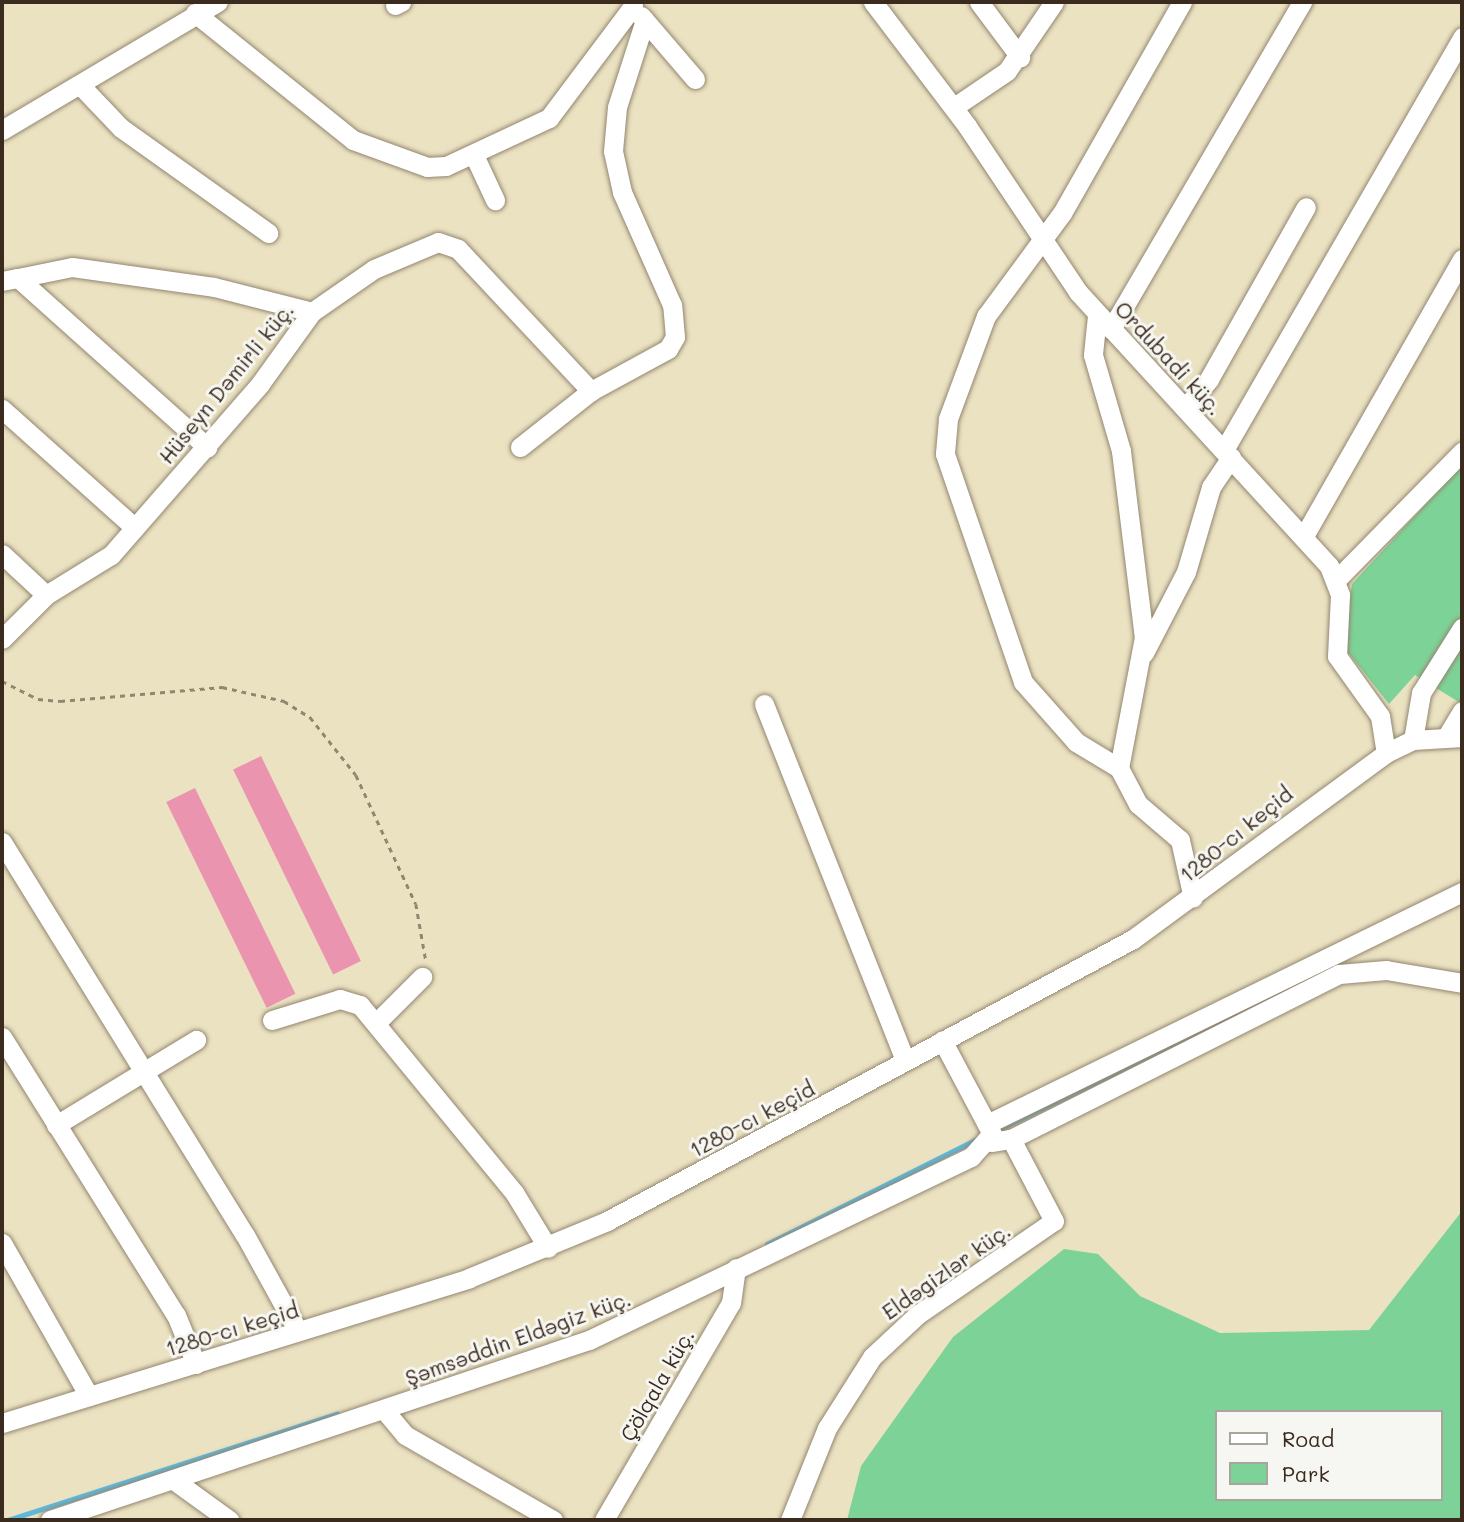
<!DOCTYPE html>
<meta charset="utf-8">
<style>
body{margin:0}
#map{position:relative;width:1464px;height:1522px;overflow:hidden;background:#ebe2c2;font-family:Mali,sans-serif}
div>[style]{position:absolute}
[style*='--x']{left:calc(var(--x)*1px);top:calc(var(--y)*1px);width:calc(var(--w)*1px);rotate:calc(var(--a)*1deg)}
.green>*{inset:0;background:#7dd397}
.stream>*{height:4.5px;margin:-2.25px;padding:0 2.25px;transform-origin:2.25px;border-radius:2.25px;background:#5eb8db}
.building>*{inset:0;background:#eb94af;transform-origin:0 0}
.path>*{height:2.5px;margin-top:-1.25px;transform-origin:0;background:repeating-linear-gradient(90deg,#938670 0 5px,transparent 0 10px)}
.roads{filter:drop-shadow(0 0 2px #938670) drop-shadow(0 0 2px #938670)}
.minor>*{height:19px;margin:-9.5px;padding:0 9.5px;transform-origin:9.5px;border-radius:9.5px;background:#fff}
span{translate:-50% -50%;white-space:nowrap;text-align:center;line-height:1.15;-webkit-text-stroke:6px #f6f6f2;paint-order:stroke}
.street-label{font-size:21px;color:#3b2a1e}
.frame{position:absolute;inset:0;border:4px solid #3b2a1e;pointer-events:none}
.legend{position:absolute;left:1215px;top:1410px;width:228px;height:91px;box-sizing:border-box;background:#f6f6f2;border:2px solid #aba49d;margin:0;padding:9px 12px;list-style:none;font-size:21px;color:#3b2a1e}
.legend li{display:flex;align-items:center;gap:14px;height:35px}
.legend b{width:35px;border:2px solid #aba49d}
</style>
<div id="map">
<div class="green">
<i style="clip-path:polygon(1462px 465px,1462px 704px,1415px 675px,1389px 704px,1343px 646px,1352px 584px)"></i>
<i style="clip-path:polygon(evenodd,1462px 1211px,1462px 1520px,847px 1520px,861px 1466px,953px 1337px,1064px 1249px,1098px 1254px,1140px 1296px,1220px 1333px,1369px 1330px,1462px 1211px,1217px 1412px,1441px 1412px,1441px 1499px,1217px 1499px,1217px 1412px)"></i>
</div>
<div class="stream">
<i style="--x:1000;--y:1129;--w:262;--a:-26.1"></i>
<i style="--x:767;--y:1244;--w:233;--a:-26.6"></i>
<i style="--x:8;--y:1520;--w:346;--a:-17.9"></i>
</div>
<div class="building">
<i style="left:261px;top:756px;width:228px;height:31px;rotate:64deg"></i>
<i style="left:195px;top:788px;width:229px;height:32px;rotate:64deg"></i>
</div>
<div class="path">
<i style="--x:2;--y:681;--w:40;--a:26.6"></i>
<i style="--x:38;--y:699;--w:22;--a:5"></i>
<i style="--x:60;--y:701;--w:163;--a:-4.9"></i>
<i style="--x:222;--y:687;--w:64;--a:12.7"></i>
<i style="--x:284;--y:701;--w:31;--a:32"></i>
<i style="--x:310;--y:717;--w:74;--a:51.6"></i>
<i style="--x:356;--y:775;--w:142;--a:65.1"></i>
<i style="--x:416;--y:904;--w:58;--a:80"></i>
</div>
<div class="roads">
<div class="minor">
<i style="--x:873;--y:2;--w:156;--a:52.8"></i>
<i style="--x:967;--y:126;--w:200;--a:56.2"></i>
<i style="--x:1078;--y:292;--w:372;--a:47.5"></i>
<i style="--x:1329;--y:566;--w:31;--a:69"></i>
<i style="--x:1340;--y:595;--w:61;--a:92.8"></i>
<i style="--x:1337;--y:656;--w:74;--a:54.4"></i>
<i style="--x:1380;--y:716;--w:37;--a:81"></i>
<i style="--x:979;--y:2;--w:69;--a:53.3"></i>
<i style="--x:1182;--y:2;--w:243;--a:119.6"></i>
<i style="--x:1062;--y:213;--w:128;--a:126.4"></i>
<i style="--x:986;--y:316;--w:110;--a:110.3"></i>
<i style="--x:948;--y:419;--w:35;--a:95"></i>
<i style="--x:945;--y:454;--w:241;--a:71.1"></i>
<i style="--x:1023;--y:682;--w:80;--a:48.5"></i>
<i style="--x:1076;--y:742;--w:50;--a:31.2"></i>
<i style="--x:1119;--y:768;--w:41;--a:62.2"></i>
<i style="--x:1138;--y:804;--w:55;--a:40.6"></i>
<i style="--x:1180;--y:840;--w:59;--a:77.4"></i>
<i style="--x:395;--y:5;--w:7;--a:-27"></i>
<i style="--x:195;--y:13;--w:203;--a:38.8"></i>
<i style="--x:353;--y:140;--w:79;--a:20"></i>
<i style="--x:427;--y:167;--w:19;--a:-3"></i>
<i style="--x:446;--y:166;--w:114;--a:-25"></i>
<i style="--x:549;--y:118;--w:140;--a:-53.1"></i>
<i style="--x:641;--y:16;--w:83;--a:49.4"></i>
<i style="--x:81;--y:86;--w:58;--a:46.4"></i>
<i style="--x:121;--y:128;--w:181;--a:35.5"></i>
<i style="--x:954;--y:107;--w:64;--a:-34.2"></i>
<i style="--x:1007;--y:71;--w:83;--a:-55.7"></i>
<i style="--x:2;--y:130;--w:251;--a:-30.7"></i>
<i style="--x:474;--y:155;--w:50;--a:65"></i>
<i style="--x:18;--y:278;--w:55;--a:-11.5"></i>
<i style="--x:72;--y:267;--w:143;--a:8"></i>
<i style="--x:214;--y:287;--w:101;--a:14.3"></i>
<i style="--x:2;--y:281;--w:16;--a:-11"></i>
<i style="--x:18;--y:278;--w:254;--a:41.8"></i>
<i style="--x:1097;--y:316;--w:39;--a:96"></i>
<i style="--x:1093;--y:355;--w:100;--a:73.7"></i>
<i style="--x:1121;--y:451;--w:187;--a:83"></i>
<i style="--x:1144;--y:637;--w:133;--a:100.8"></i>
<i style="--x:1111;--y:329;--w:379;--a:-59.7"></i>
<i style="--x:1185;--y:408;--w:38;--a:-50"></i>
<i style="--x:1209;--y:379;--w:197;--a:-60.6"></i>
<i style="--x:2;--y:409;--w:178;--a:41.8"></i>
<i style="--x:520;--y:447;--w:90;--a:-38.3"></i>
<i style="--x:591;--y:391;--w:88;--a:-28.6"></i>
<i style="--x:668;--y:349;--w:14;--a:-60"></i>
<i style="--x:675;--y:337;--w:32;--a:-95"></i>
<i style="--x:672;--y:305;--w:124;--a:-113.9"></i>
<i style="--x:622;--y:192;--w:42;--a:-102.4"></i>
<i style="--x:613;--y:151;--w:44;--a:-84.8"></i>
<i style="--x:617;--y:107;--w:91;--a:-72.2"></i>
<i style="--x:1224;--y:450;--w:477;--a:-60"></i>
<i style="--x:1304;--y:536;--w:319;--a:-60.3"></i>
<i style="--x:2;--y:554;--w:60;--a:43"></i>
<i style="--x:1336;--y:580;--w:180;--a:-45.5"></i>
<i style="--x:2;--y:639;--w:62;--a:-45"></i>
<i style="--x:46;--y:595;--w:76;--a:-31.6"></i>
<i style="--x:111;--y:555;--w:227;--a:-48.9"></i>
<i style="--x:260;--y:384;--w:89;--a:-54.2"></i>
<i style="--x:312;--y:312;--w:75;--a:-34.7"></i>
<i style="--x:374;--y:269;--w:69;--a:-22.9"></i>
<i style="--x:438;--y:242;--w:21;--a:19"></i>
<i style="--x:458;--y:249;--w:195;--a:46.9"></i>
<i style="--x:1144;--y:653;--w:91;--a:-62.6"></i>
<i style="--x:1186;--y:572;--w:89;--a:-73.6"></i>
<i style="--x:1211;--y:487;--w:36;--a:-56"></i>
<i style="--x:764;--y:704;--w:383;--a:68.4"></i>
<i style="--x:1447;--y:736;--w:29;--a:-59"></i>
<i style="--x:1413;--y:740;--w:48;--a:-80.3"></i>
<i style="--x:1421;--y:693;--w:77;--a:-57.8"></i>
<i style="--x:2;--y:842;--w:462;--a:58.3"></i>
<i style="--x:245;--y:1235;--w:110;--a:61.1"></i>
<i style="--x:272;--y:1020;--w:71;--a:-17.2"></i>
<i style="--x:340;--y:999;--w:21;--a:17"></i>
<i style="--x:360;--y:1005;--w:244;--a:50.6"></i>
<i style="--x:515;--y:1194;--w:63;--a:58.6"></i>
<i style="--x:377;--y:1022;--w:64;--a:-45"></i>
<i style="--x:2;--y:1037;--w:328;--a:58"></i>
<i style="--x:176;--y:1315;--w:53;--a:67.8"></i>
<i style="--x:987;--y:1124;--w:529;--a:-26.03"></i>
<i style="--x:56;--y:1125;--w:164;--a:-31.3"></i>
<i style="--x:991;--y:1142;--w:20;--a:-9"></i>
<i style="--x:1011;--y:1139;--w:367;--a:-26.7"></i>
<i style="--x:1339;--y:974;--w:47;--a:-4.9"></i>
<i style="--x:1386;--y:970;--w:77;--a:9.7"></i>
<i style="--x:2;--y:1243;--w:176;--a:60.4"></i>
<i style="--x:385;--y:1411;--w:31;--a:50"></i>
<i style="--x:405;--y:1435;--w:171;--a:29.9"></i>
<i style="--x:2;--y:1423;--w:489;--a:-17.2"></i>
<i style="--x:469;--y:1278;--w:149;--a:-22.4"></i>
<i style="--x:607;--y:1221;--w:597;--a:-28.2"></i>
<i style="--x:1133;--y:939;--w:314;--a:-36.3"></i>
<i style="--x:1386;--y:753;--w:30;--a:-26"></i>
<i style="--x:1413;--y:740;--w:49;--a:-3.5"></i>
<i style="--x:175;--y:1481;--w:67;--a:35.8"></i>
<i style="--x:50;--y:1520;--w:568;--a:-18.47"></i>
<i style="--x:589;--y:1340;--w:424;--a:-25.6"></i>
<i style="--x:971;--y:1157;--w:31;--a:-48"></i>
<i style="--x:992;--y:1134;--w:106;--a:-118"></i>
<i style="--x:604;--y:1520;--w:251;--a:-59.7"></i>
<i style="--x:731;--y:1303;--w:35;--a:-82"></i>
<i style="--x:790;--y:1520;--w:99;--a:-68.1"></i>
<i style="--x:827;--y:1428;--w:84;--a:-57.6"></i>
<i style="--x:872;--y:1357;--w:62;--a:-43"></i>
<i style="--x:917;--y:1315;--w:166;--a:-34.5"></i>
<i style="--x:1054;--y:1221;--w:93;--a:-117.7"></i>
</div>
</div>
<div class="street-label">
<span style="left:1169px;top:358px;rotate:47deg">Ordubadi küç.</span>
<span style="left:226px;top:383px;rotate:-51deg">Hüseyn Dəmirli küç.</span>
<span style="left:1236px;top:834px;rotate:-39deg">1280-cı keçid</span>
<span style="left:752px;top:1119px;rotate:-28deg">1280-cı keçid</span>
<span style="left:946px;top:1271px;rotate:-35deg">Eldəgizlər küç.</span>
<span style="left:232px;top:1329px;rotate:-17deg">1280-cı keçid</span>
<span style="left:518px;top:1338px;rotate:-20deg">Şəmsəddin Eldəgiz küç.</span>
<span style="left:657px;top:1385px;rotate:-60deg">Çölqala küç.</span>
</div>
<div class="frame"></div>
<ul class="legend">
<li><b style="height:9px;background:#fff"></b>Road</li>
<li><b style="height:19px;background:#7dd397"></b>Park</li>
</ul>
</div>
